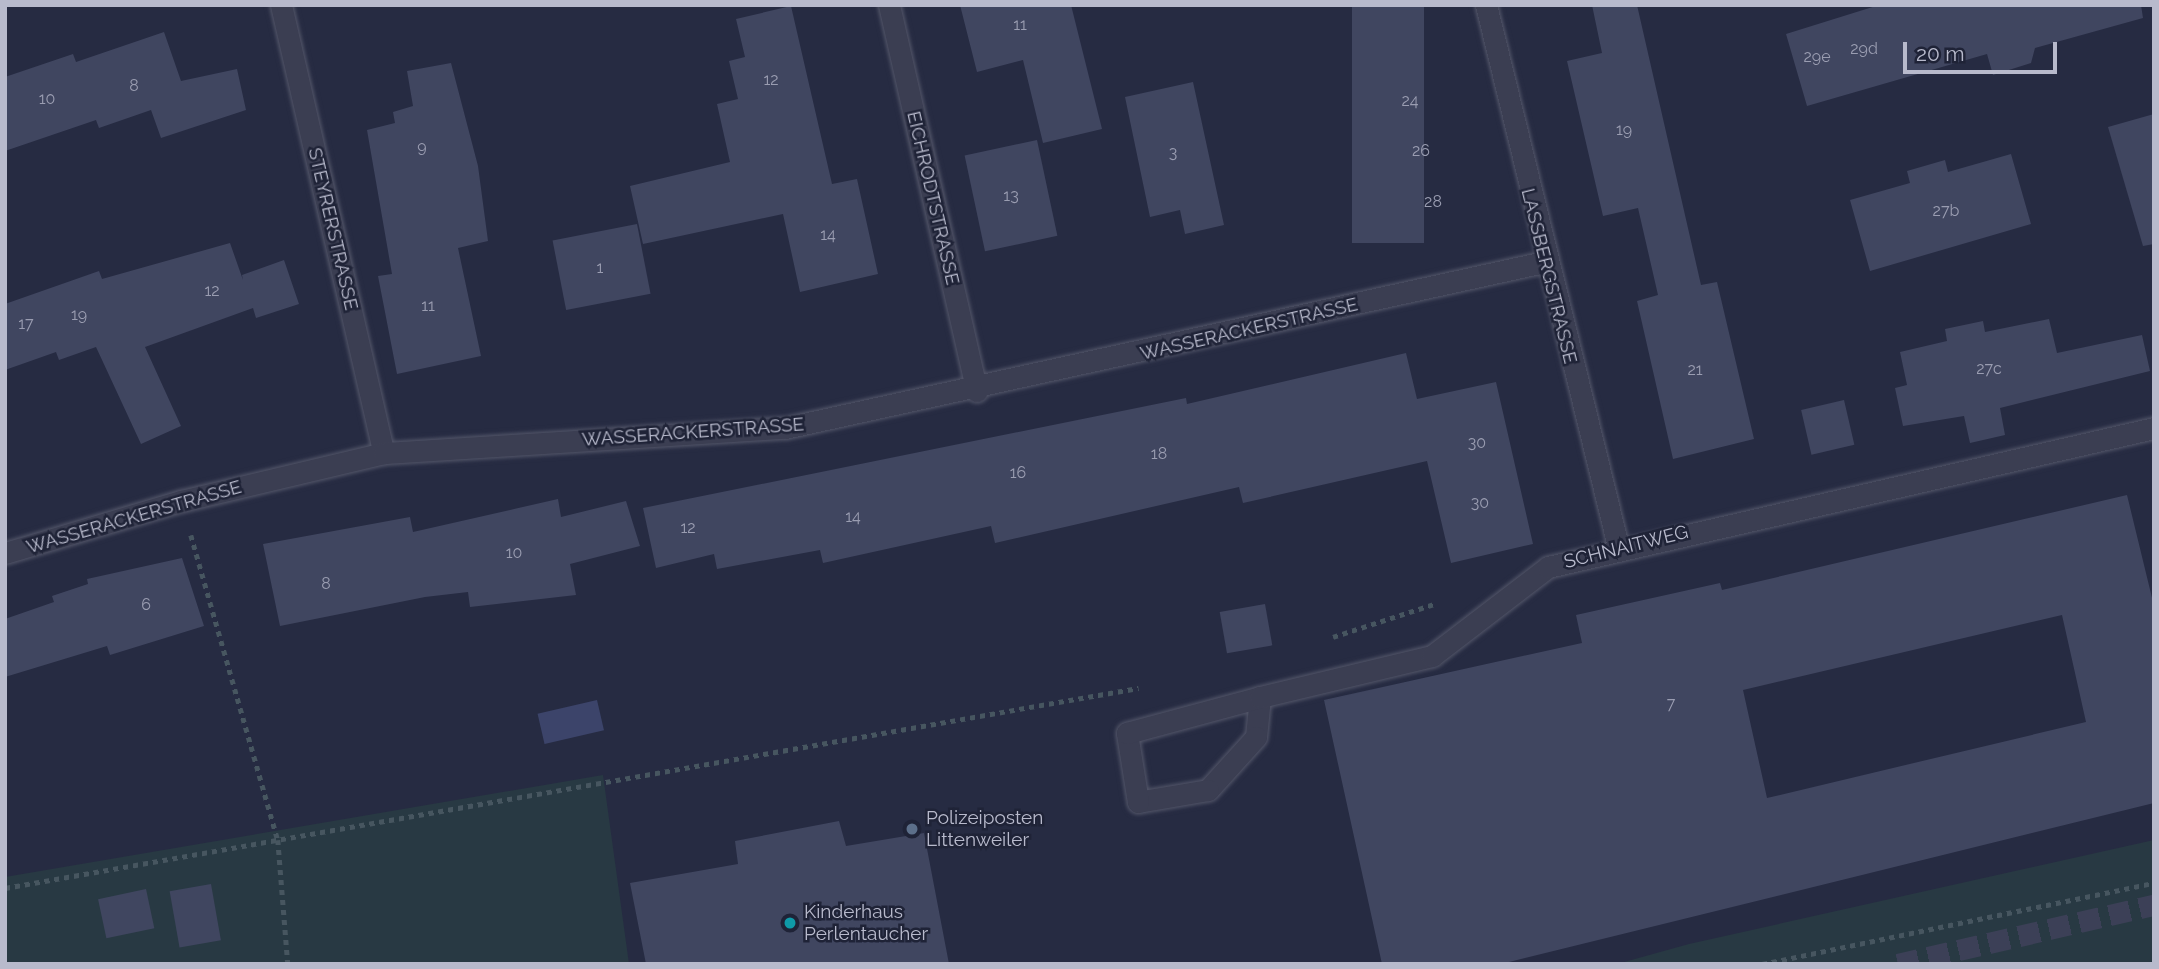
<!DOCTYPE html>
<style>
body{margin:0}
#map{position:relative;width:2159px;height:969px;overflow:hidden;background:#262b42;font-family:Raleway,sans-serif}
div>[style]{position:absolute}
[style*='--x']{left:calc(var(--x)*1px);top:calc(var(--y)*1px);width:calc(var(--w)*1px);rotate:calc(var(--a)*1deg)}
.green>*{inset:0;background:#283943}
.water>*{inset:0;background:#3c446a;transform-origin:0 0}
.building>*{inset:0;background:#404660;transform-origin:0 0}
.highway-tunnel>*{height:21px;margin-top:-10.5px;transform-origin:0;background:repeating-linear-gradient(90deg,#3c4057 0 21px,transparent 0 31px)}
.path>*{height:4.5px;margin-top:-2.25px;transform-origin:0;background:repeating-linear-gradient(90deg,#475660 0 5px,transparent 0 10px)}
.roads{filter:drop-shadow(0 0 2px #535669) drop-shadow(0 0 2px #535669)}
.minor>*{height:21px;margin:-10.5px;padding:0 10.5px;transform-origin:10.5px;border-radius:10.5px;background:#3b3e52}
.dots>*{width:19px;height:19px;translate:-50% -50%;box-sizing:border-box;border:4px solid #1f2337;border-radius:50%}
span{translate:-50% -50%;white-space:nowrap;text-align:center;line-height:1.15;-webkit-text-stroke:5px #1f2337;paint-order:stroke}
.number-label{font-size:16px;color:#9a9db1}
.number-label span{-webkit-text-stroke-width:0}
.street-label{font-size:19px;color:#b8bacc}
.poi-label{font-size:19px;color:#b8bacc}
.left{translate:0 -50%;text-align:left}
.frame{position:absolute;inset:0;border:7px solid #b8bacc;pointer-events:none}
.scale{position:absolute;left:1903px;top:42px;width:154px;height:32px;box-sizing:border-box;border:4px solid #b8bacc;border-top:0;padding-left:9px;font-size:21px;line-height:24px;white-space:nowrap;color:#b8bacc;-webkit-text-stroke:5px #1f2337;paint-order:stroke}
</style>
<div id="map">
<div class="green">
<i style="clip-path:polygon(603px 775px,629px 964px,5px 964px,5px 877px)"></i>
<i style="clip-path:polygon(2154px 840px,2154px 964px,1617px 964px,1689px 944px)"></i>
</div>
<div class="water">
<i style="left:597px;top:700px;width:31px;height:61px;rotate:77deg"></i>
</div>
<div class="building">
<i style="clip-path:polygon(960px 5px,1071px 5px,1102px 129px,1043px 143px,1023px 60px,977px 72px)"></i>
<i style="left:1352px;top:5px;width:72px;height:238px"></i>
<i style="clip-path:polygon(1592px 5px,1637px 5px,1701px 285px,1717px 282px,1754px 439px,1673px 459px,1637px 301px,1658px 295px,1638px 208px,1603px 216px,1567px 61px,1602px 53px)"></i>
<i style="clip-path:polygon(1879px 5px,2141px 5px,2143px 18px,2035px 48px,2031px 63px,1993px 75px,1987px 54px,1807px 106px,1786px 34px)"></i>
<i style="clip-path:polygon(791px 6px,832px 184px,857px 179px,878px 274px,800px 292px,783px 214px,643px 244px,630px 186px,730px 162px,717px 104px,738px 99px,729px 61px,745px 57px,736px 19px)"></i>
<i style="clip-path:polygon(164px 32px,181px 81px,237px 69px,246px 110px,161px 138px,151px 110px,99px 128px,96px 120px,5px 151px,5px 77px,73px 54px,76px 62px)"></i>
<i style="clip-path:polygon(451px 63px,478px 166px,488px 241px,458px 248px,481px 356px,397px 374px,378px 276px,392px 274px,367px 130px,395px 123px,393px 112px,413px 106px,407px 71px)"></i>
<i style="clip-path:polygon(1193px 82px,1224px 225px,1185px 234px,1180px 210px,1150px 217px,1125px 97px)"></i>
<i style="clip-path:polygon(2154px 114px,2154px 244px,2143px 246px,2108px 127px)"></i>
<i style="left:1037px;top:140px;width:98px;height:74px;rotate:78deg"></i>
<i style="clip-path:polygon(2011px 154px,2031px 224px,1870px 271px,1850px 200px,1910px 183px,1907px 171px,1945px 160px,1948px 172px)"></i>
<i style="left:637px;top:224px;width:71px;height:86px;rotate:79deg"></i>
<i style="clip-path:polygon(230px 243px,243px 280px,242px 275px,284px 260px,299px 304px,256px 318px,253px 308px,145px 347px,181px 426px,141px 444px,96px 347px,59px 360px,56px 352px,5px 370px,5px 304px,99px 271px,102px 279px)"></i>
<i style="clip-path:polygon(2049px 319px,2057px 353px,2142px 335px,2150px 371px,2000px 408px,2005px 435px,1970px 443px,1964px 416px,1903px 426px,1895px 388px,1907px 385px,1900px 352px,1947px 341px,1945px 329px,1983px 321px,1985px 332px)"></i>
<i style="clip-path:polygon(1406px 353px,1417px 399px,1496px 382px,1533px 544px,1451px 563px,1427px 461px,1243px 503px,1239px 487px,995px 543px,991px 526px,823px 563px,820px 550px,717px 569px,714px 554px,656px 568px,643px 508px,1186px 398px,1187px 404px)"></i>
<i style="left:1844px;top:400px;width:46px;height:44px;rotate:77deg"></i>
<i style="clip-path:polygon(evenodd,2127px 495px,2154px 606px,2154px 803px,1501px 964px,1382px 964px,1324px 700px,1582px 643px,1576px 615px,1720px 583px,1722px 590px,2127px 495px,2062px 615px,2086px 722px,1767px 798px,1743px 690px,2062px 615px)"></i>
<i style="clip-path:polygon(558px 499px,561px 517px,626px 501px,640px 546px,570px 564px,576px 595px,470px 607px,468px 592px,425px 597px,280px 626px,263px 544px,410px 517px,413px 532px)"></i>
<i style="clip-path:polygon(182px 558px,204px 626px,110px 655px,107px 646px,5px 677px,5px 619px,54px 602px,52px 596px,88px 584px,87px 579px)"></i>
<i style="left:1265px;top:604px;width:42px;height:46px;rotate:80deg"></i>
<i style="clip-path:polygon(839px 821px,846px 846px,924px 833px,949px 964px,646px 964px,630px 883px,738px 864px,735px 841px)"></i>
<i style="left:211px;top:884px;width:57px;height:42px;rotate:80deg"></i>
<i style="left:146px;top:889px;width:40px;height:49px;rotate:78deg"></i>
</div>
<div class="highway-tunnel">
<i style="--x:1898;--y:964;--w:263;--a:-13"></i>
</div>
<div class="path">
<i style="--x:191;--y:535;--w:317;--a:74.1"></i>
<i style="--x:278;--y:840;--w:124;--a:85.4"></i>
<i style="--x:1333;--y:637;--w:106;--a:-18.1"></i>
<i style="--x:5;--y:888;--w:1151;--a:-10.01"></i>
<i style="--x:1762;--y:964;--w:400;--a:-11.7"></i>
</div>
<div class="roads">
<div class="minor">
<i style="--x:281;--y:5;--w:460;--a:77.1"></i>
<i style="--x:889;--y:5;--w:396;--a:77.2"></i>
<i style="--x:1486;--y:5;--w:557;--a:76.29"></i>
<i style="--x:5;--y:553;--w:184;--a:-16.5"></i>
<i style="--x:181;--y:501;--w:209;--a:-13.3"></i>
<i style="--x:384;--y:453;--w:402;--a:-3.6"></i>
<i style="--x:785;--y:428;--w:777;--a:-12.34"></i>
<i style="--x:1260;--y:697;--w:40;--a:95.7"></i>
<i style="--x:1256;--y:737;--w:72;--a:132.2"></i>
<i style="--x:1208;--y:790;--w:71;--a:170.3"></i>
<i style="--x:1138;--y:802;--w:70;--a:-99.1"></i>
<i style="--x:1127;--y:733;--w:138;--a:-15.1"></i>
<i style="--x:1260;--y:697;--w:177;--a:-13.4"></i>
<i style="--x:1432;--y:656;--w:146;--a:-37.5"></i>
<i style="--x:1548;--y:567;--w:622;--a:-12.92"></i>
</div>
</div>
<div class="dots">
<i style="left:912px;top:829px;background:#5c6f8a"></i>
<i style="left:790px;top:923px;background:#0f9aa8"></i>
</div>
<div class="number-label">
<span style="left:1020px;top:25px">11</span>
<span style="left:1864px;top:49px">29d</span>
<span style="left:1817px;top:57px">29e</span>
<span style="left:771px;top:80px">12</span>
<span style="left:134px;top:86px">8</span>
<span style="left:47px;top:99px">10</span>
<span style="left:1410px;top:101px">24</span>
<span style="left:1624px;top:130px">19</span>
<span style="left:422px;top:147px">9</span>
<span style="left:1421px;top:151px">26</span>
<span style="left:1173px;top:153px">3</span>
<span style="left:1011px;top:196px">13</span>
<span style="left:1433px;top:202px">28</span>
<span style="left:1946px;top:211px">27b</span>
<span style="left:828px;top:235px">14</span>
<span style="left:600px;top:268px">1</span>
<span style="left:212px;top:291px">12</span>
<span style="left:428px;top:306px">11</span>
<span style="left:79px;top:315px">19</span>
<span style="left:26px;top:324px">17</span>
<span style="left:1989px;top:369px">27c</span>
<span style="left:1695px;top:370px">21</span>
<span style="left:1477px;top:443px">30</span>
<span style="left:1159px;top:454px">18</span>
<span style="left:1018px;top:473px">16</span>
<span style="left:1480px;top:503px">30</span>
<span style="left:853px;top:517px">14</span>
<span style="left:688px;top:528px">12</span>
<span style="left:514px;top:553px">10</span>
<span style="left:326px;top:584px">8</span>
<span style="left:146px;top:605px">6</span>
<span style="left:1671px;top:704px">7</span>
</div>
<div class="street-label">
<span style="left:933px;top:198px;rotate:77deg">EICHRODTSTRASSE</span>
<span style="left:333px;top:229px;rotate:77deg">STEYRERSTRASSE</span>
<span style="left:1549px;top:276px;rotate:76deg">LASSBERGSTRASSE</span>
<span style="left:1249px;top:329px;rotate:-13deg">WASSERACKERSTRASSE</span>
<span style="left:693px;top:432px;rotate:-4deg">WASSERACKERSTRASSE</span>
<span style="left:134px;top:517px;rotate:-16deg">WASSERACKERSTRASSE</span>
<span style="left:1626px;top:547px;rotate:-14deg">SCHNAITWEG</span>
</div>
<div class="poi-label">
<span class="left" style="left:926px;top:829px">Polizeiposten<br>Littenweiler</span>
<span class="left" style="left:804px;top:923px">Kinderhaus<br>Perlentaucher</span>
</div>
<div class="frame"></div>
<div class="scale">20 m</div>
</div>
